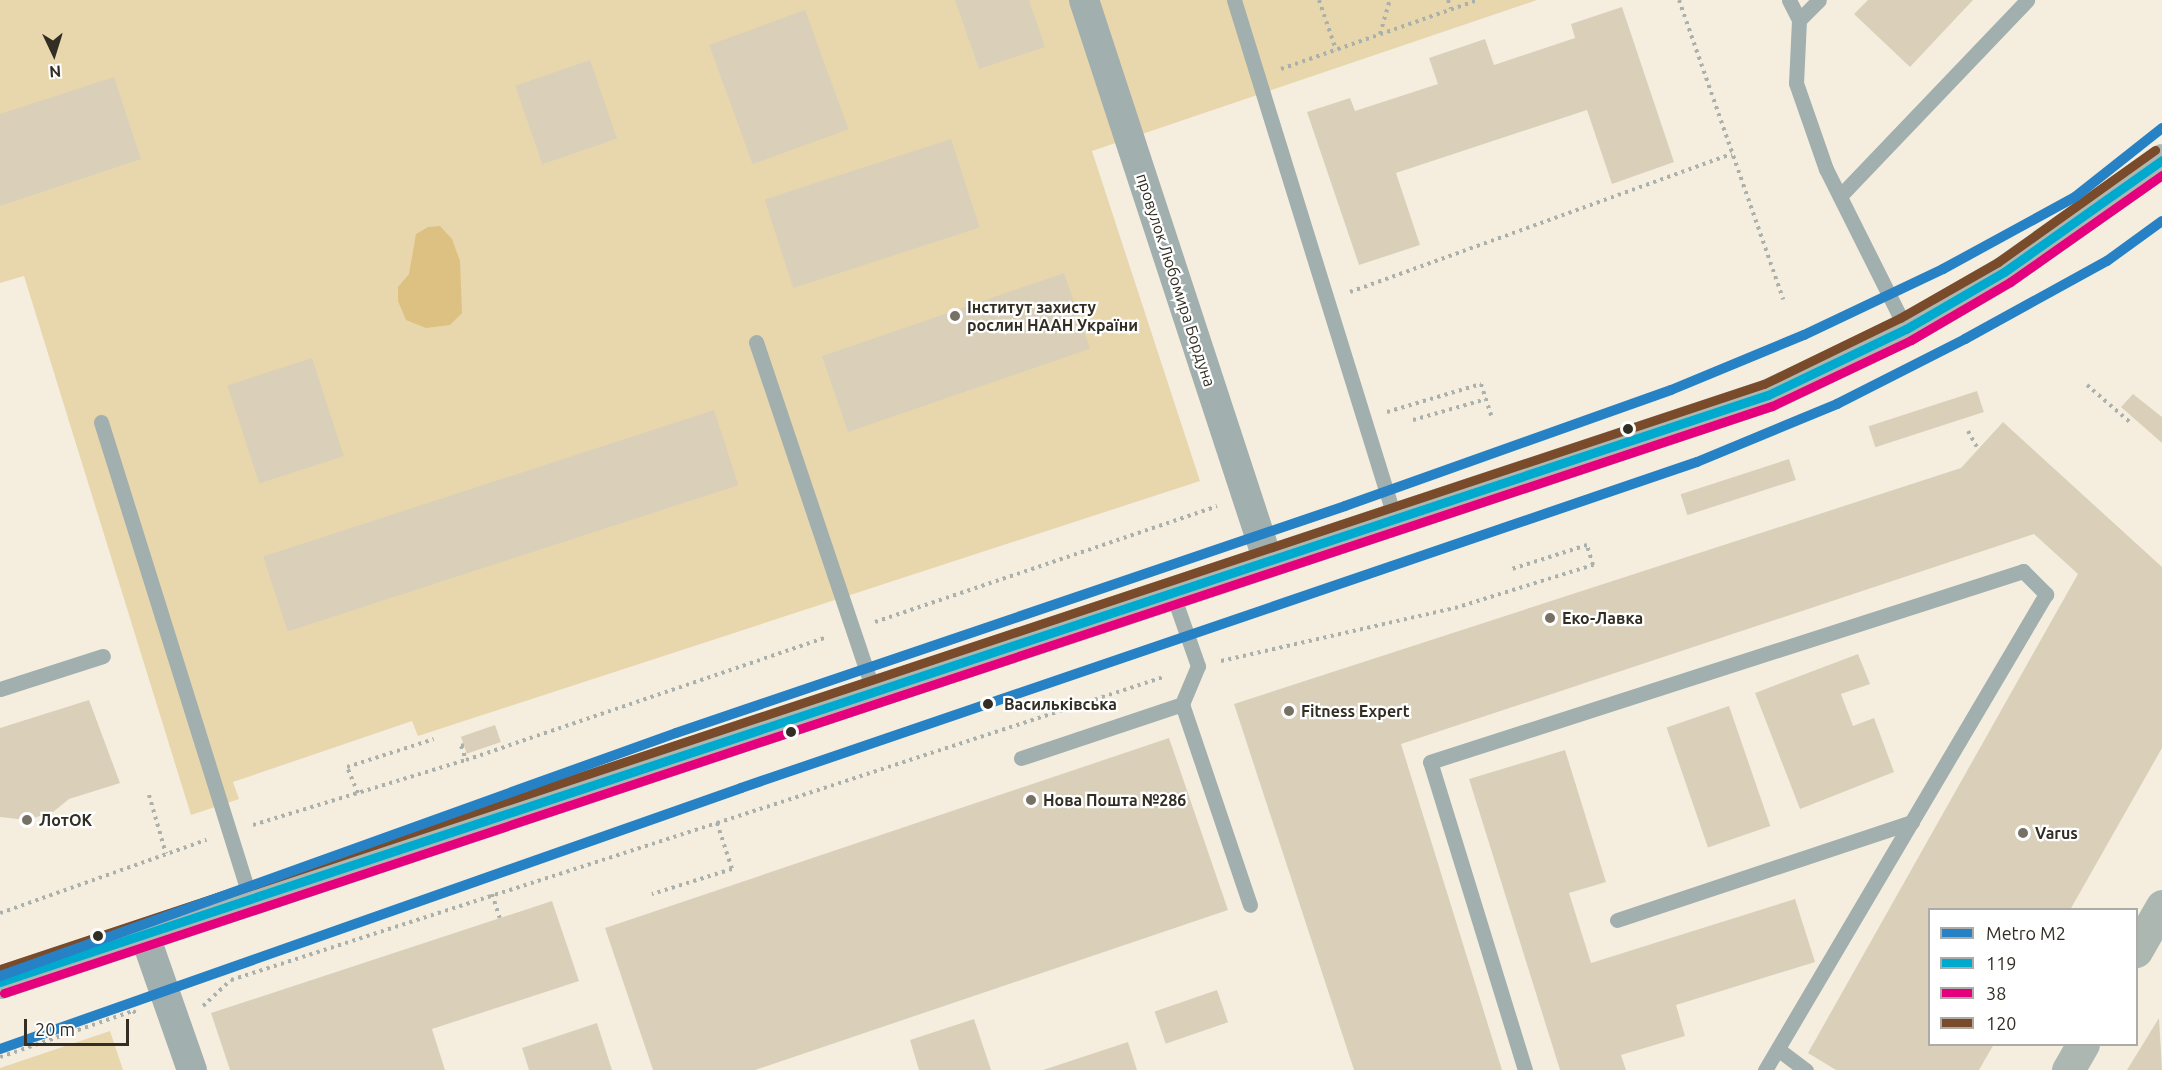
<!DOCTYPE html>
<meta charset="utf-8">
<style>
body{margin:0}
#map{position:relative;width:2162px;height:1070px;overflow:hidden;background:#f5eedf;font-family:Ubuntu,sans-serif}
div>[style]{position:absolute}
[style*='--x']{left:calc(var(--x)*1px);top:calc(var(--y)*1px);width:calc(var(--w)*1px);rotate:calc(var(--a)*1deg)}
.green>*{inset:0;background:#e8d6ad}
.water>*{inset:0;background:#ddc182}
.building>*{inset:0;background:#dad0b9;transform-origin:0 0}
.path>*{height:4px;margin-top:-2px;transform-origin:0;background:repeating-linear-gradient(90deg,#aab0ac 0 3px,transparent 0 7.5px)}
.lane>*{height:15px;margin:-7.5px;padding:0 7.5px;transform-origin:7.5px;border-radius:7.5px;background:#a2afaf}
.street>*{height:30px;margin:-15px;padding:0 15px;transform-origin:15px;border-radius:15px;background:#a2afaf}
.secondary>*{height:33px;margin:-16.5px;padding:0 16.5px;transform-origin:16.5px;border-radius:16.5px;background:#acb7b2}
.bus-1>*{height:9px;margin:-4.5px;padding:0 4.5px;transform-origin:4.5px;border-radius:4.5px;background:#00a9ce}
.bus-2>*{height:9px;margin:-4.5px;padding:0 4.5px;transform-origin:4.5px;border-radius:4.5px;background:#e5007d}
.bus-3>*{height:9px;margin:-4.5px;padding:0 4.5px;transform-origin:4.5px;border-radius:4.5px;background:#7a4b2a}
.metro-1>*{height:10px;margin:-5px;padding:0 5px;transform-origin:5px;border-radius:5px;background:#2782c5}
.dots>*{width:16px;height:16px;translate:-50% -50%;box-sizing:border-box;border:3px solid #fff;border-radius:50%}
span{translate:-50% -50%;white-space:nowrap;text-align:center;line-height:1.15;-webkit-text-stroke:4.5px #fff;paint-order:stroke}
.street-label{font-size:16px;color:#332e23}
.poi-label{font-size:16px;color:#332e23;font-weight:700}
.left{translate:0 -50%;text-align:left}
.stop-label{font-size:16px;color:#332e23;font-weight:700}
.legend{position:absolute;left:1928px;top:908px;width:210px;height:138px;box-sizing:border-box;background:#fff;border:2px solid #adaba7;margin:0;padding:8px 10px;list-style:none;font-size:18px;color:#332e23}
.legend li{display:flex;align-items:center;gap:12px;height:30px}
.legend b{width:30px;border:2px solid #adaba7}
.north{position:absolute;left:24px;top:24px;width:60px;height:60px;-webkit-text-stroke:4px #fff;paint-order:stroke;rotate:176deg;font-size:16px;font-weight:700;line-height:24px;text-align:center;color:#332e23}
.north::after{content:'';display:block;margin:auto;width:21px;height:27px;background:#332e23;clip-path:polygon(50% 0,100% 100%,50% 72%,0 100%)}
.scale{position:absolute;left:24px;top:1019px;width:105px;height:27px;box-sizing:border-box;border:3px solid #332e23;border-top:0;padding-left:8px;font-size:18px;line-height:21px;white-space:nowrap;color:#332e23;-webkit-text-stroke:4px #fff;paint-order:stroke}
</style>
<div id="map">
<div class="green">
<i style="clip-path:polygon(0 0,1537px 0,1092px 151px,1200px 481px,418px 736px,412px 721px,233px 782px,239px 799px,191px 815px,24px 276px,0 283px)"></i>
<i style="clip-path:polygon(110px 1031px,123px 1070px,0 1070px,0 1068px)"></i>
</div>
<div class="water">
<i style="clip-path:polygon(440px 226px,452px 239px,460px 261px,462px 313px,450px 325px,426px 328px,406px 320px,398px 301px,398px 287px,409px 274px,416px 234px,428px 227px)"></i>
</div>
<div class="building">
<i style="clip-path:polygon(955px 0,1029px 0,1045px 47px,979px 69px)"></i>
<i style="clip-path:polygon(1868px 0,1973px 0,1910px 67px,1854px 14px)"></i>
<i style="clip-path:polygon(1622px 7px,1674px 162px,1612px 184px,1587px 110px,1396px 173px,1420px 245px,1359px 265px,1307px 112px,1350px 98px,1355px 111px,1438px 84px,1429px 58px,1485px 39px,1494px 65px,1575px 38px,1571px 24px)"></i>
<i style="left:805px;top:10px;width:127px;height:102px;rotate:70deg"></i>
<i style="left:590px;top:60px;width:83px;height:79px;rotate:71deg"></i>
<i style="clip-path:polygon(114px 77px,141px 159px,0 206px,0 114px)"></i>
<i style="left:951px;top:139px;width:93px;height:196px;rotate:72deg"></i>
<i style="left:1064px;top:273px;width:80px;height:256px;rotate:71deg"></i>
<i style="left:312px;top:358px;width:103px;height:89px;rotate:72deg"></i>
<i style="left:1977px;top:391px;width:22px;height:114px;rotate:72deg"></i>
<i style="clip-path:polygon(2133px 394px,2162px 417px,2162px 443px,2121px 407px)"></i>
<i style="left:714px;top:410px;width:79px;height:474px;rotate:72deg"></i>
<i style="clip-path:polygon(2003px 422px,2162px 567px,2162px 748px,2070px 910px,1930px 910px,1930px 1044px,1994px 1044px,1979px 1070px,1836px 1070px,1808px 1053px,2078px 574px,2034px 534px,1401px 744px,1502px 1070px,1354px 1070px,1234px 704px,1961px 468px)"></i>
<i style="left:1789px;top:459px;width:22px;height:114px;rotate:72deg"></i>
<i style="clip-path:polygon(1858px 654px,1870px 684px,1841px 694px,1853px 726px,1874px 718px,1894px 772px,1800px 809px,1755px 693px)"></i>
<i style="clip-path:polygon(89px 700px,120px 783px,69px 799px,53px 812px,27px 820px,0 817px,0 728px)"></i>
<i style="left:1729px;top:706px;width:127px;height:66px;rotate:71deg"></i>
<i style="left:495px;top:725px;width:18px;height:36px;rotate:71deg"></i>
<i style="clip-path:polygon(1169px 738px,1228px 910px,755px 1070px,653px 1070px,605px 928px)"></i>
<i style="clip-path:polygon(1565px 750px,1606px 882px,1569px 893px,1591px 963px,1795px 899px,1815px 962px,1676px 1005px,1685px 1036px,1621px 1055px,1626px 1070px,1560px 1070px,1469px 779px)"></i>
<i style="clip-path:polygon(552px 901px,579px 981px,432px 1029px,445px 1070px,230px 1070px,211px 1013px)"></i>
<i style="left:1217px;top:990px;width:34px;height:66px;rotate:71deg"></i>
<i style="clip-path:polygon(2159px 1018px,2162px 1070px,2127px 1070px)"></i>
<i style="clip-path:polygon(974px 1019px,991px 1070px,919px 1070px,910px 1040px)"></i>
<i style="clip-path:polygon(597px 1023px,612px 1070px,529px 1070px,522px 1048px)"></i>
<i style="clip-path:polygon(1128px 1042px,1137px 1070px,1043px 1070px)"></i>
</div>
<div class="path">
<i style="--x:1319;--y:0;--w:53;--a:71.2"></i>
<i style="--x:1448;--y:0;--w:9;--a:72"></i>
<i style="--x:1679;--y:0;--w:317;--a:70.8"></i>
<i style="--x:1380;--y:34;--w:35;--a:-74"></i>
<i style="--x:1281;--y:69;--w:209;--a:-19.3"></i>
<i style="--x:1350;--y:292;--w:406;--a:-19.9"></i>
<i style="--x:2087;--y:385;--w:58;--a:40.8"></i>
<i style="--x:1387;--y:412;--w:98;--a:-16.6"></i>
<i style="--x:1481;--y:384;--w:35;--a:72"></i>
<i style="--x:1413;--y:420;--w:76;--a:-16"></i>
<i style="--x:1968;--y:431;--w:21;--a:61"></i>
<i style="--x:875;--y:622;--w:361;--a:-18.7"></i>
<i style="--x:1221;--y:661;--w:240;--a:-12.8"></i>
<i style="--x:1455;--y:608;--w:145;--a:-17.3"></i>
<i style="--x:1593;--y:565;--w:21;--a:-107"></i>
<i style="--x:1587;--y:545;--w:79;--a:162.3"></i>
<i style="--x:464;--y:745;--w:3;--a:162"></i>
<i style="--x:461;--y:746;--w:15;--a:70"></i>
<i style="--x:358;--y:793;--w:28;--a:-113"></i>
<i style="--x:347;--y:767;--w:91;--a:-17.8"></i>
<i style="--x:149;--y:795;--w:61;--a:73.9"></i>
<i style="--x:717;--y:823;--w:471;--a:-18.1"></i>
<i style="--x:253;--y:825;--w:223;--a:-17"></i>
<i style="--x:466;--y:760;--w:382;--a:-18.8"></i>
<i style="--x:492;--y:894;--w:25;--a:72"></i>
<i style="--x:0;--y:913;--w:219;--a:-19.5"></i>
<i style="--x:203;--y:1006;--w:38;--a:-43"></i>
<i style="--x:231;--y:980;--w:511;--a:-17.9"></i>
<i style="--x:717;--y:823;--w:48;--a:71.9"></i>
<i style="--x:732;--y:869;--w:84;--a:162.6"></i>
<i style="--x:0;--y:1057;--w:141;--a:-19.1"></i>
<i style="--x:133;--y:1011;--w:6;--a:31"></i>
</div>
<div class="lane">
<i style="--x:1234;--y:0;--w:543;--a:72.77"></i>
<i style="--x:1789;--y:0;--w:22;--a:63"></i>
<i style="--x:1799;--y:20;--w:28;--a:-45"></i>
<i style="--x:1799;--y:20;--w:63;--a:92.7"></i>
<i style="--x:1796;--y:83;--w:91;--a:70.8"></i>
<i style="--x:1826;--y:169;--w:179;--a:63.4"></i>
<i style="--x:1840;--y:196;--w:271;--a:-46.3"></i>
<i style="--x:756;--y:342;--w:370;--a:71.4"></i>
<i style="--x:101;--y:422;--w:502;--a:72.61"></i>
<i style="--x:0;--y:689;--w:108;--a:-17.8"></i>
<i style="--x:1182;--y:704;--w:212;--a:71.3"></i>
<i style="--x:1021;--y:758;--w:170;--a:-18.5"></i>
<i style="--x:1182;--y:704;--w:41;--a:-67.2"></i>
<i style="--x:1198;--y:666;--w:78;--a:-109.4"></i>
<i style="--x:1617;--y:920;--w:311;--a:-18.4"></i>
<i style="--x:1779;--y:1050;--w:34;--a:37"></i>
<i style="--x:1525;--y:1070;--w:322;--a:-107.1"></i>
<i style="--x:1430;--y:762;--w:623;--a:-17.85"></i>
<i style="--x:2023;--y:571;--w:33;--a:45"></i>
<i style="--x:2046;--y:594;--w:553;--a:120.55"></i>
</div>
<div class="street">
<i style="--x:1084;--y:0;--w:590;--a:71.84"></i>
<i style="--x:145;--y:936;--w:142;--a:70.7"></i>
</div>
<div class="secondary">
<i style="--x:2136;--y:951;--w:52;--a:-60"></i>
<i style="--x:0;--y:982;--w:1863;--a:-18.37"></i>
<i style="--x:1768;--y:395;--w:153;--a:-25.6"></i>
<i style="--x:1906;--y:329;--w:113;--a:-30.2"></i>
<i style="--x:2004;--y:272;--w:194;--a:-35.3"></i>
<i style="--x:2068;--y:1070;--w:30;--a:-60"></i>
</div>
<div class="bus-1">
<i style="--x:0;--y:982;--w:1863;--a:-18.37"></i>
<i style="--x:1768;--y:395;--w:153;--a:-25.6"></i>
<i style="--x:1906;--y:329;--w:113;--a:-30.2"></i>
<i style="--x:2004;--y:272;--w:194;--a:-35.3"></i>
</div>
<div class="bus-2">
<i style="--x:4;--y:993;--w:1863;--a:-18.37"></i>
<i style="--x:1772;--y:406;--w:154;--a:-25.4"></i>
<i style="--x:1911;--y:340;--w:115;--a:-30.4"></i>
<i style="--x:2010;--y:282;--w:186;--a:-35.1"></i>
</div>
<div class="bus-3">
<i style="--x:0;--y:969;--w:1858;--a:-18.35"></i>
<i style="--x:1764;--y:384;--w:151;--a:-25.9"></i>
<i style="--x:1900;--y:318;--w:113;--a:-29.7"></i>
<i style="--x:1998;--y:262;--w:193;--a:-35.5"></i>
</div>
<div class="metro-1">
<i style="--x:0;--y:976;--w:718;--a:-19.77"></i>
<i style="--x:676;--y:733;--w:706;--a:-18.74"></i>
<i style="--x:1345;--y:506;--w:346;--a:-19.6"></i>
<i style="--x:1671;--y:390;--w:144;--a:-22.5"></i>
<i style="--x:1804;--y:335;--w:154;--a:-25.4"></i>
<i style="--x:1943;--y:269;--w:150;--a:-28.6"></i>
<i style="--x:2075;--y:197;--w:111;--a:-38.4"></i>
<i style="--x:0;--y:1049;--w:786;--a:-19.4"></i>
<i style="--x:741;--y:788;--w:1010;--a:-18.83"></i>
<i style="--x:1697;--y:462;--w:152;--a:-22.5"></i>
<i style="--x:1837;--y:404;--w:144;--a:-26.9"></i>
<i style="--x:1965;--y:339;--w:162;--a:-28.8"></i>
<i style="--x:2107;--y:261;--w:68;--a:-36"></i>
</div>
<div class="dots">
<i style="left:955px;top:316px;background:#777165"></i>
<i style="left:1628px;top:429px;background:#332e23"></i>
<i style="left:1550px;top:618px;background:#777165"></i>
<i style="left:988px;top:704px;background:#332e23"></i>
<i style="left:1289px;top:711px;background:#777165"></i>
<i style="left:791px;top:732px;background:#332e23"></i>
<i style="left:1031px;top:800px;background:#777165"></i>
<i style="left:27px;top:820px;background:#777165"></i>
<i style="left:2023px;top:833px;background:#777165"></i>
<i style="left:98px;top:936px;background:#332e23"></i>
</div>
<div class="street-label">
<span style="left:1176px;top:280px;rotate:72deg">провулок Любомира Бордуна</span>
</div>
<div class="poi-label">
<span class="left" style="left:967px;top:316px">Інститут захисту<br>рослин НААН України</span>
<span class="left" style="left:1562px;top:618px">Еко-Лавка</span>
<span class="left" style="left:1301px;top:711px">Fitness Expert</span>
<span class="left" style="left:1043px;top:800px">Нова Пошта №286</span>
<span class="left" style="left:39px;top:820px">ЛотОК</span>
<span class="left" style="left:2035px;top:833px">Varus</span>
</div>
<div class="stop-label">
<span class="left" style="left:1004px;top:704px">Васильківська</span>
</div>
<ul class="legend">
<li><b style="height:8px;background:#2782c5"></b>Metro M2</li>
<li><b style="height:8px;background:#00a9ce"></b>119</li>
<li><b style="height:8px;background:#e5007d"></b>38</li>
<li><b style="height:8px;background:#7a4b2a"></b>120</li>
</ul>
<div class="north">N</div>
<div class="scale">20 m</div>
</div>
